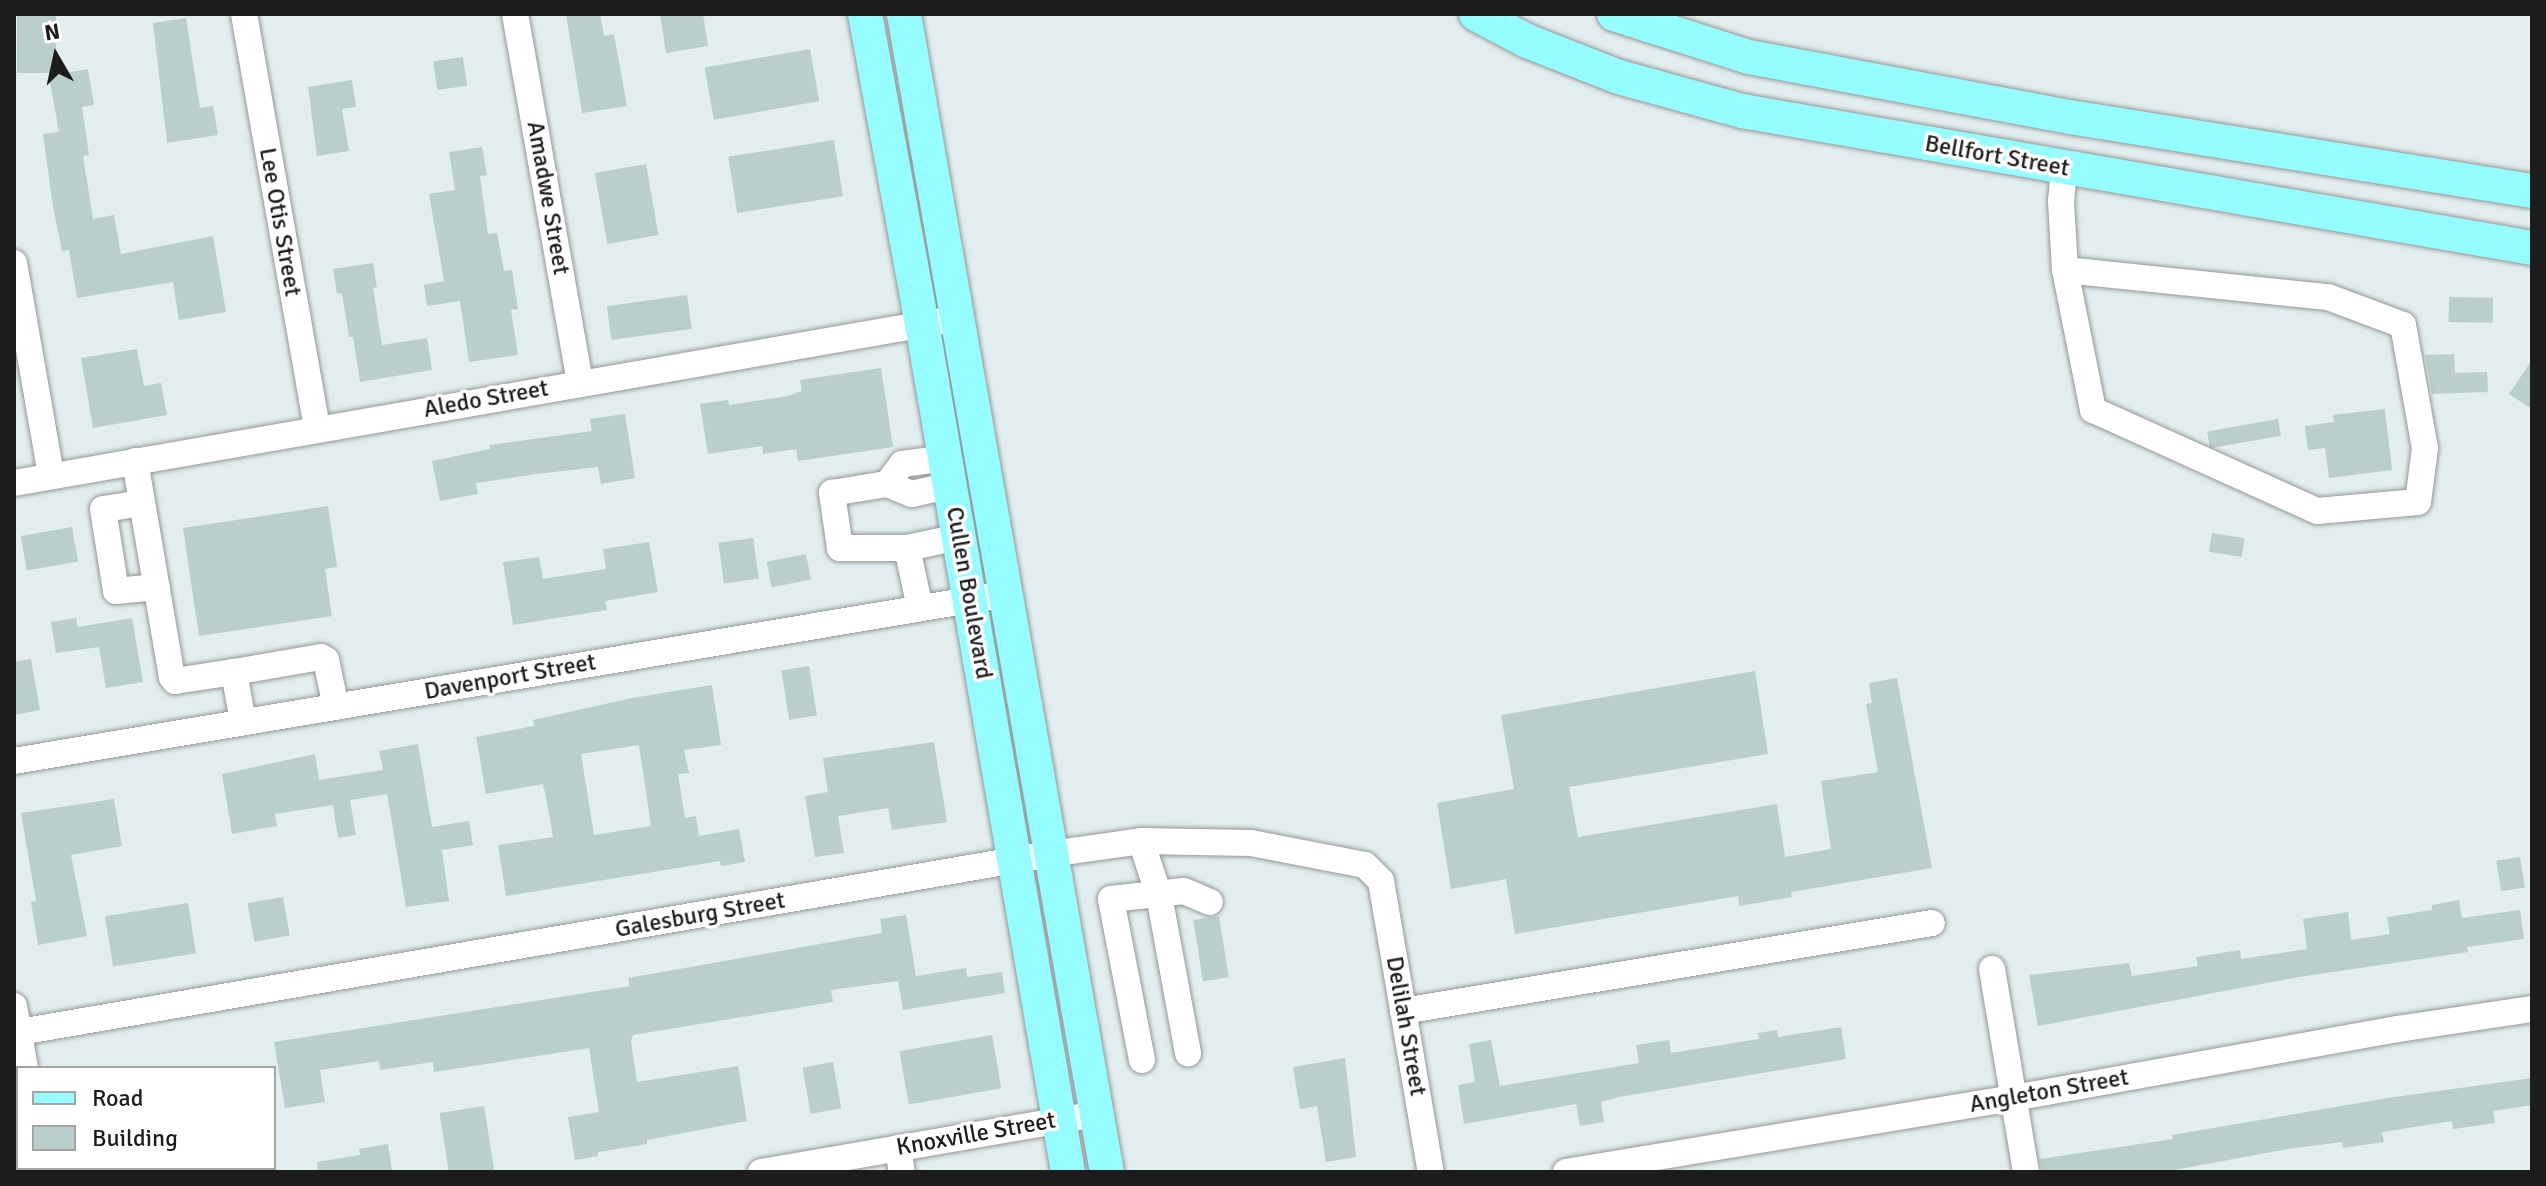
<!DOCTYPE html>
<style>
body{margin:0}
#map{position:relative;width:2546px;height:1186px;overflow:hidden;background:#e1edee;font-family:Signika,sans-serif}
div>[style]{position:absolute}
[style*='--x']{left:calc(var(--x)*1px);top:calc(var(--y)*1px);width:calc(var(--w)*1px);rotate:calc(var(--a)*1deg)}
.building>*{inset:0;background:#bacecc;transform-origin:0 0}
.roads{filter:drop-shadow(0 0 2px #969696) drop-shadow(0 0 2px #969696)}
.minor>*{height:26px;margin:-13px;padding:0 13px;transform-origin:13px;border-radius:13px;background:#fff}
.major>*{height:34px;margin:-17px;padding:0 17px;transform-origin:17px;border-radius:17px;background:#95fdff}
span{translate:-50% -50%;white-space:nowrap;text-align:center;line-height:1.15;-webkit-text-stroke:7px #fff;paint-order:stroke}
.street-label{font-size:24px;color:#1c1c1c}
.frame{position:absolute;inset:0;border:16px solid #1c1c1c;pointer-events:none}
.legend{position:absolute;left:16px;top:1066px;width:260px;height:104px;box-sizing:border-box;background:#fff;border:2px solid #a4a4a4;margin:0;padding:10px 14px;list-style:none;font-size:24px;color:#1c1c1c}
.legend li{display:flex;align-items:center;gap:16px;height:40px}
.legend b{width:40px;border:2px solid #a4a4a4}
.north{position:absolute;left:16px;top:16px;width:80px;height:80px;-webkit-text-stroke:6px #fff;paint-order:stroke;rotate:351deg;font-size:22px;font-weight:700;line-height:32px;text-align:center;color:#1c1c1c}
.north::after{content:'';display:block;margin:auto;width:28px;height:36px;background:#1c1c1c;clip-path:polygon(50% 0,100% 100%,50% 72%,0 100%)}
</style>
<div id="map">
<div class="building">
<i style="left:17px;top:14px;width:39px;height:59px"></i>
<i style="clip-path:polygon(566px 14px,600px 14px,604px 36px,614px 34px,627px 106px,582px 113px)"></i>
<i style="clip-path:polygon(660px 14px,703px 14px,708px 46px,666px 53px)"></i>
<i style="clip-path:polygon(186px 18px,200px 108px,213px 106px,218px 135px,167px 143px,153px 23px)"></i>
<i style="left:810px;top:49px;width:53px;height:107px;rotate:80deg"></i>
<i style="left:463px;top:57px;width:29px;height:30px;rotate:82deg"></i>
<i style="clip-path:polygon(88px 69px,94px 105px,82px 107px,89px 155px,83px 156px,93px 219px,114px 215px,121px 254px,213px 236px,226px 312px,179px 320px,173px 282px,77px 298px,69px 250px,62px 251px,53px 207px,43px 134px,59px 132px,49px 76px)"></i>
<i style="clip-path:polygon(352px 80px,356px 107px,342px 109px,349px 151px,317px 156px,308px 87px)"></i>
<i style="left:834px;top:140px;width:57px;height:107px;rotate:81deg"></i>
<i style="clip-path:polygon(482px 147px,487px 175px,480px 176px,488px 234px,497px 233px,504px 271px,512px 270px,518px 309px,511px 310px,518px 355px,469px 362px,460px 301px,427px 306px,424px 285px,444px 281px,429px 194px,455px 190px,449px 152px)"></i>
<i style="left:646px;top:164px;width:72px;height:52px;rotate:80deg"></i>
<i style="clip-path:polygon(373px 263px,377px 287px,373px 288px,382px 345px,427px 338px,432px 370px,360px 382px,353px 337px,349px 337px,342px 293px,337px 294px,333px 269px)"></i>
<i style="left:687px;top:295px;width:34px;height:81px;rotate:82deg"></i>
<i style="left:2449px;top:297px;width:44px;height:25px;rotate:1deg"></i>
<i style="clip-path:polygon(137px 349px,144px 386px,161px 383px,167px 415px,93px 428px,81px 358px)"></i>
<i style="clip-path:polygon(2454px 354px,2455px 373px,2487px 372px,2488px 392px,2432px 394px,2425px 355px)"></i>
<i style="clip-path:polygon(2532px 360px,2532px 409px,2509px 394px)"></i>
<i style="clip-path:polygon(881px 368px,893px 447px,798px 461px,796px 449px,763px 454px,762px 446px,708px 454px,700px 404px,728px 400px,729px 405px,788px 396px,802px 391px,800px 380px)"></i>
<i style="clip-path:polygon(2385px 409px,2392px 470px,2329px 478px,2325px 448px,2308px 450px,2305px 426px,2334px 422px,2333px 415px)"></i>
<i style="clip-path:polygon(625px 414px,635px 478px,601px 484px,598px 467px,536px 474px,476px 483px,478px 494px,440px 501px,432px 461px,490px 449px,489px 445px,592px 431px,590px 419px)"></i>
<i style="left:2278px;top:419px;width:17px;height:72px;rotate:80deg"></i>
<i style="clip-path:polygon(328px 506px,337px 567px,325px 569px,332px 616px,199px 636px,183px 528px)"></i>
<i style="left:72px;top:527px;width:35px;height:52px;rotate:80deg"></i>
<i style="left:2212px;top:533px;width:33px;height:19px;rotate:9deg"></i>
<i style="left:753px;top:538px;width:41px;height:35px;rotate:82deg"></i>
<i style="clip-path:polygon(649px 542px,658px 592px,605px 601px,607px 610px,513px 625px,503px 562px,539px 557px,543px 579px,606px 569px,603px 549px)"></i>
<i style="left:806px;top:554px;width:26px;height:40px;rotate:79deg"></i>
<i style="clip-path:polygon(76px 618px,78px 627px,132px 618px,143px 682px,106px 688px,99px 647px,56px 653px,51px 622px)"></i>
<i style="clip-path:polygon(31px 659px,40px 710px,14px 715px,14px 662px)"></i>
<i style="left:809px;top:666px;width:50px;height:28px;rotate:81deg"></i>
<i style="clip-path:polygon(1755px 671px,1768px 754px,1569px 787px,1578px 837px,1777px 804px,1785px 857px,1831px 849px,1821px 781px,1878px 772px,1866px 704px,1872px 703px,1869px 683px,1897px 678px,1932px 868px,1791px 892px,1792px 897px,1739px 906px,1738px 896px,1515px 934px,1506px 879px,1451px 889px,1437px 803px,1514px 789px,1501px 715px)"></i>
<i style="clip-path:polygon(evenodd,712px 685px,721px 745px,684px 750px,689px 773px,678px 774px,685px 818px,696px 816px,699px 836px,739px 829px,745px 862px,721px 866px,720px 861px,506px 896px,498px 845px,553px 837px,546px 797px,543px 784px,486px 794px,476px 737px,534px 726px,533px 720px,632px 698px,712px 685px,639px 745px,651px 826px,594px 835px,581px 754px,639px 745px)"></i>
<i style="clip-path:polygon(934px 742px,947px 822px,892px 830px,888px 808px,838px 816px,844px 853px,815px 857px,805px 796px,828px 792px,823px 758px)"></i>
<i style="clip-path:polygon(418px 744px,432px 827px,469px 821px,473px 845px,442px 850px,449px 901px,406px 907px,387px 794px,350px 800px,356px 835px,338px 838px,333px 805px,275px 814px,277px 826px,232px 834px,222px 774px,315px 754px,319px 780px,383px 770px,379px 751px)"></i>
<i style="clip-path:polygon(114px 799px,122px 846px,71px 855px,87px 936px,38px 945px,31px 902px,36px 901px,21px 813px)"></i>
<i style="left:2520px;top:857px;width:31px;height:24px;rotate:81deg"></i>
<i style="left:283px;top:897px;width:39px;height:36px;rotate:80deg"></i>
<i style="clip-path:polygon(2459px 900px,2462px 918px,2520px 910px,2524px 939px,2467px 947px,2468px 952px,2299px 977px,2038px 1026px,2029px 975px,2129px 963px,2132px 976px,2198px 966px,2196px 957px,2240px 950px,2241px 959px,2307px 949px,2303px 919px,2348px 912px,2351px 940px,2390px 934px,2387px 917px,2432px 910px,2432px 905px)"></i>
<i style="left:188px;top:903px;width:51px;height:84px;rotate:81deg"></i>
<i style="clip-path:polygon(906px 915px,916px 976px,966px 968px,967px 977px,1002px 972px,1005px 993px,903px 1010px,898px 981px,831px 990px,833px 1002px,633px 1035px,631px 1041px,637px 1082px,738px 1066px,747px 1121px,647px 1140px,647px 1144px,598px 1152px,598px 1156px,575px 1160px,568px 1117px,599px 1112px,589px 1048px,434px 1072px,433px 1062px,380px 1070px,379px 1061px,320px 1070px,325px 1102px,285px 1108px,274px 1042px,630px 986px,628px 978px,882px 933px,880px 919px)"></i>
<i style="left:1219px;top:916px;width:62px;height:26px;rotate:81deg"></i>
<i style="clip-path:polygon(1841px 1027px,1846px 1059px,1619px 1097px,1601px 1102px,1604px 1122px,1580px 1126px,1576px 1104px,1464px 1124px,1458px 1085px,1475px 1082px,1469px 1044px,1491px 1040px,1500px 1086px,1639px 1063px,1636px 1045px,1669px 1040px,1671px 1053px,1759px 1039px,1758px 1033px,1777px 1030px,1778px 1037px)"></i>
<i style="left:992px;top:1035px;width:54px;height:94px;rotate:80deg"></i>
<i style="clip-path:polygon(1345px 1058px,1356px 1157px,1326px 1162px,1317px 1106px,1300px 1109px,1293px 1067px)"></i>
<i style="left:833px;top:1062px;width:47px;height:31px;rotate:80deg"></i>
<i style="clip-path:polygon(2532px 1078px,2532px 1105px,2493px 1111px,2495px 1123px,2453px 1129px,2452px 1121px,2382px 1132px,2384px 1142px,2343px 1148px,2342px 1142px,2288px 1149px,2163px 1172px,2042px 1172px,2040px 1159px,2173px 1139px,2172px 1135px,2388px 1098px)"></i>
<i style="left:484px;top:1106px;width:67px;height:45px;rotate:81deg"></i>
<i style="clip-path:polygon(388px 1144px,392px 1172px,318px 1172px,317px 1162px,360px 1155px,359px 1149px)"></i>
</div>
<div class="roads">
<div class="minor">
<i style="--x:244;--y:14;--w:422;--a:80"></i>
<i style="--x:515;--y:14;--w:375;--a:80"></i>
<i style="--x:2064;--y:168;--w:33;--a:95"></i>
<i style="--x:2061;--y:201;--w:69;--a:86.7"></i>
<i style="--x:14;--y:263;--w:216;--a:80.1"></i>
<i style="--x:2065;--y:270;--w:264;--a:5.9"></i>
<i style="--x:2328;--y:297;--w:80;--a:20.5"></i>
<i style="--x:2403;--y:325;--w:125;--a:79.9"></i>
<i style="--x:2425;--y:448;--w:54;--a:97.4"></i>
<i style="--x:2418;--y:502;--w:101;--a:174.9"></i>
<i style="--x:2317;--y:511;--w:246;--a:-155.7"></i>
<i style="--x:2093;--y:410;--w:143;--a:-101.3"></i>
<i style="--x:135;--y:461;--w:219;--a:80.3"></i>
<i style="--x:172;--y:677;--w:5;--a:53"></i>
<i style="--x:175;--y:681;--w:60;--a:-8.7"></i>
<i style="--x:14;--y:483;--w:959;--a:-9.9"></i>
<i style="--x:887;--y:484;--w:25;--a:-53"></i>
<i style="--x:902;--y:464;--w:44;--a:-7.8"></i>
<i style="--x:142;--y:503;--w:39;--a:171"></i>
<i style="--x:103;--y:509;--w:83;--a:81"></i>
<i style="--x:116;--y:591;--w:41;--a:-5.6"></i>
<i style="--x:907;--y:548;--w:67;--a:180"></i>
<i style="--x:840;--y:548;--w:56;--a:-98.3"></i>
<i style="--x:832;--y:493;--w:56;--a:-9.3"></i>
<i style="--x:887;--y:484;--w:27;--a:22"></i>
<i style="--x:912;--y:494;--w:39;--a:-13"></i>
<i style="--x:920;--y:608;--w:61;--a:-102.2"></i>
<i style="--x:907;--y:548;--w:53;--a:-11.9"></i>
<i style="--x:243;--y:722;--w:51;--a:-100.2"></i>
<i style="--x:234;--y:672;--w:88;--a:-9.8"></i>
<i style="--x:321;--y:657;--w:6;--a:31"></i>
<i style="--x:326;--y:660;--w:48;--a:78"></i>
<i style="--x:14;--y:761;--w:1006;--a:-9.56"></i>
<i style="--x:1141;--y:841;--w:57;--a:71.6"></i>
<i style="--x:1159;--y:895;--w:161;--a:79.6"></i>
<i style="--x:1992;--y:969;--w:206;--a:80.5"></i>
<i style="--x:14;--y:1006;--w:63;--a:79.9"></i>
<i style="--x:1403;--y:1011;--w:536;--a:-9.44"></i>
<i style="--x:14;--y:1033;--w:1051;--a:-9.8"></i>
<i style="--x:1050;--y:854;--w:92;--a:-8.1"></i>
<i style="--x:1141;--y:841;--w:110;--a:1"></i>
<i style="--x:1251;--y:843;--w:116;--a:10.9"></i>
<i style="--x:1365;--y:865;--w:23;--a:45"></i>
<i style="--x:1381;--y:881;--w:295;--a:80.3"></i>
<i style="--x:1142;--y:1060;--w:164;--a:-100.9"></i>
<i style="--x:1111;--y:899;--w:73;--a:-6.3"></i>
<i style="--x:1184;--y:891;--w:28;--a:23"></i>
<i style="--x:898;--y:1148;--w:24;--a:81"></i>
<i style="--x:42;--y:1168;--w:4;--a:76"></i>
<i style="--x:761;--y:1172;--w:341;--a:-9.8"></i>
<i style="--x:1566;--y:1172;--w:454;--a:-9.4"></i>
<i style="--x:2014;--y:1098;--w:390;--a:-10.2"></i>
<i style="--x:2398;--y:1029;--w:135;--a:-8.5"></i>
</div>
<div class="major">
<i style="--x:865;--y:14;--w:315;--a:79.6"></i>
<i style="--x:922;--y:324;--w:860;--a:80.23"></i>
<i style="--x:904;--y:14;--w:1176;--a:80.06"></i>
<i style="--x:1476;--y:14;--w:58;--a:27.9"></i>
<i style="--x:1527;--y:41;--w:99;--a:21.4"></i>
<i style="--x:1619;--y:77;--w:128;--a:15.5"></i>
<i style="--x:1742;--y:111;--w:802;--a:9.84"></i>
<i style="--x:1614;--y:14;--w:142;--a:17.7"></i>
<i style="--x:1749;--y:57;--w:327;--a:10.6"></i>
<i style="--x:2070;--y:117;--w:468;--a:9.1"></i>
</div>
</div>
<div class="street-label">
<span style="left:1997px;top:156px;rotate:10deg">Bellfort Street</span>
<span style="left:548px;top:198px;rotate:80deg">Amadwe Street</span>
<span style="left:280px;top:222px;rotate:80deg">Lee Otis Street</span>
<span style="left:486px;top:399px;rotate:-10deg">Aledo Street</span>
<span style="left:969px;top:593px;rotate:80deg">Cullen Boulevard</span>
<span style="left:510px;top:677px;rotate:-10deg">Davenport Street</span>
<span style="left:700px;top:915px;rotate:-10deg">Galesburg Street</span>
<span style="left:1406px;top:1026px;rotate:80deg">Delilah Street</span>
<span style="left:2049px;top:1091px;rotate:-10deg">Angleton Street</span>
<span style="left:976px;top:1134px;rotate:-10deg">Knoxville Street</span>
</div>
<div class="frame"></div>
<ul class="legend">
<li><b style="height:10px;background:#95fdff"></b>Road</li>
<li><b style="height:22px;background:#bacecc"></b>Building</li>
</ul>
<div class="north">N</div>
</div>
